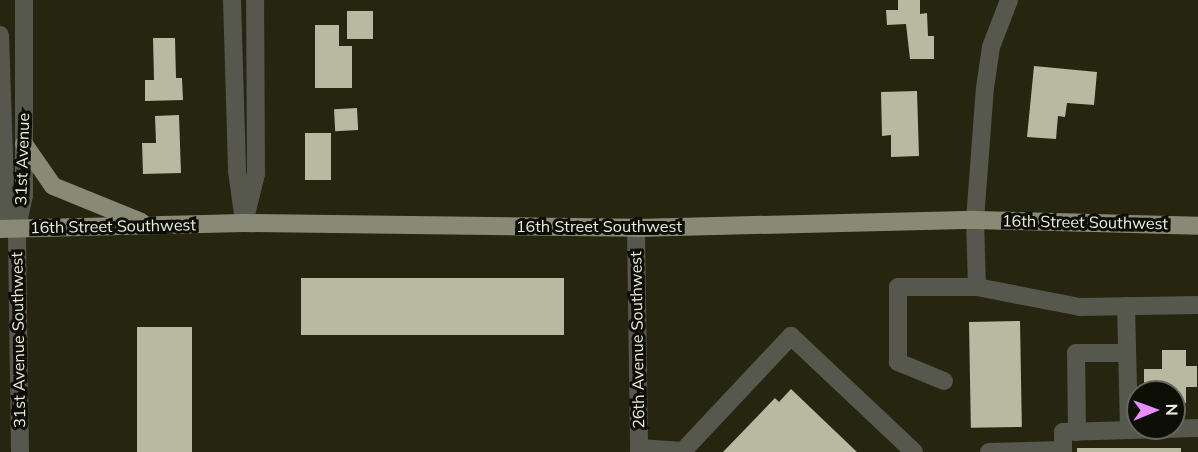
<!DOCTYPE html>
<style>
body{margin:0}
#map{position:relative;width:1198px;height:452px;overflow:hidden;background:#252510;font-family:Mulish,sans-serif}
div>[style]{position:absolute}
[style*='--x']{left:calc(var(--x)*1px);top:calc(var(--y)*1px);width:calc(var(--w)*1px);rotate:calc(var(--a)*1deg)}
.building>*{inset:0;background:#b8b9a0;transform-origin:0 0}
.minor>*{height:18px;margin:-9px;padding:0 9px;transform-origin:9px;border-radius:9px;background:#56574d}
.major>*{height:18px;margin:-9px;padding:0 9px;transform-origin:9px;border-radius:9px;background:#898a75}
span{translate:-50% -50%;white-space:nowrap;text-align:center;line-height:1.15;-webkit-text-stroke:6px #0d0e05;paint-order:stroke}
.street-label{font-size:16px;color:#ececdf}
.north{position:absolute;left:1126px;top:380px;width:60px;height:60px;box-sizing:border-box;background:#0d0e05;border:2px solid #66675c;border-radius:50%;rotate:89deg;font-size:16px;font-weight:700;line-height:24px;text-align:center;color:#ececdf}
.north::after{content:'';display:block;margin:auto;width:21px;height:27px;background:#e98efe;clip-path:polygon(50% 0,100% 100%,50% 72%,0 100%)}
</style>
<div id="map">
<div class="building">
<i style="clip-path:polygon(898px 0,920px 0,920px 14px,927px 13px,928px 36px,934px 36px,934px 59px,910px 59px,906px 24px,887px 25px,886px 10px,898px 10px)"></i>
<i style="left:347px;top:11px;width:26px;height:28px"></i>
<i style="clip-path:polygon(315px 25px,339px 25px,339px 46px,352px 46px,352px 88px,315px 88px)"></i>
<i style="clip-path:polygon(153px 38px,175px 38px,176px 78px,182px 78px,183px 100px,145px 101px,145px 80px,154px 80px)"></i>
<i style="clip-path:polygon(1034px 66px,1097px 72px,1094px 105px,1067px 103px,1065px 117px,1058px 116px,1056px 139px,1027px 137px)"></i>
<i style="clip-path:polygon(917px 91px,919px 156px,891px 157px,891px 135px,882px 136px,881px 92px)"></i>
<i style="left:357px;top:108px;width:22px;height:23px;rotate:87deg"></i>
<i style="clip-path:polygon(179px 115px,181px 173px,143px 174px,142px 143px,156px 143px,155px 116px)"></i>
<i style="left:305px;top:133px;width:26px;height:47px"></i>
<i style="left:564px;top:278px;width:57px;height:263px;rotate:90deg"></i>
<i style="left:1020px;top:321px;width:106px;height:51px;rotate:89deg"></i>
<i style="left:137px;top:327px;width:55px;height:125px"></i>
<i style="clip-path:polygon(1162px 350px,1186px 350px,1186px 366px,1197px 366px,1197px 387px,1186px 387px,1186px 403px,1174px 403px,1174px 392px,1161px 392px,1161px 384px,1144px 386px,1144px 369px,1162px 369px)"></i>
<i style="clip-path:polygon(791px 389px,857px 452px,723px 452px,775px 398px,779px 402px)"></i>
<i style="left:1077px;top:448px;width:104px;height:4px"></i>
</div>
<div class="minor">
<i style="--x:232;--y:0;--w:171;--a:88.3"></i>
<i style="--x:237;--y:171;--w:43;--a:82.1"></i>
<i style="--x:0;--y:35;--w:180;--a:88.1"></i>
<i style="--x:6;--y:215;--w:17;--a:50"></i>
<i style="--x:244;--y:223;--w:50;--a:-76.2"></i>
<i style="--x:256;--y:174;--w:174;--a:-90.3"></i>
<i style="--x:636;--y:228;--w:224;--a:89.2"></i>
<i style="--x:977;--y:287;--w:67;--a:-91.7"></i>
<i style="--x:975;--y:220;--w:132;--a:-85.7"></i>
<i style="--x:985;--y:88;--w:41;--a:-81.7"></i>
<i style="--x:991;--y:47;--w:50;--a:-69"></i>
<i style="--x:1126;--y:306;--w:124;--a:88.6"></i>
<i style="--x:944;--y:381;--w:50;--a:-157.6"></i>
<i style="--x:898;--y:362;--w:75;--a:-90"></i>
<i style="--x:898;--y:287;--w:79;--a:0"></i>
<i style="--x:977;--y:287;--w:105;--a:11"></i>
<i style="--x:1080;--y:307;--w:118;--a:-1"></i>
<i style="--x:1077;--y:432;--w:79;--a:-90.7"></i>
<i style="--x:1076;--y:353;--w:51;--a:0"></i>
<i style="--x:639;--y:448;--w:44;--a:3.9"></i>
<i style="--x:683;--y:451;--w:158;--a:-46.8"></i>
<i style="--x:791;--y:336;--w:169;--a:43.3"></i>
<i style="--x:20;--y:452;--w:224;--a:-90.8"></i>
<i style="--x:17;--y:228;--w:33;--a:-78"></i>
<i style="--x:24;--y:196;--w:196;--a:-90"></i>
<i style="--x:989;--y:452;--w:74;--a:-1.5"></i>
<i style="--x:1063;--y:452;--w:20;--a:-90"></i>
<i style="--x:1063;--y:432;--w:135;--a:-1.7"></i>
</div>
<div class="major">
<i style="--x:24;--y:144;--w:51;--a:55.4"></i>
<i style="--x:53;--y:186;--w:95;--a:22.2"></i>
<i style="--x:0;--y:229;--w:244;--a:-1.4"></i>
<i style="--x:244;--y:223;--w:392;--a:0.7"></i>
<i style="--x:636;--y:228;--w:339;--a:-1.4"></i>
<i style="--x:975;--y:220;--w:223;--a:1.5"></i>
</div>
<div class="street-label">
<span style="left:22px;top:159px;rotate:-88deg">31st Avenue</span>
<span style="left:1085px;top:222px;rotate:1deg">16th Street Southwest</span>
<span style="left:113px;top:226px;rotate:-1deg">16th Street Southwest</span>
<span style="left:599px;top:226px">16th Street Southwest</span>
<span style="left:18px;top:340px;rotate:-91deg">31st Avenue Southwest</span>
<span style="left:637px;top:340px;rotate:-91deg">26th Avenue Southwest</span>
</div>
<div class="north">N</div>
</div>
